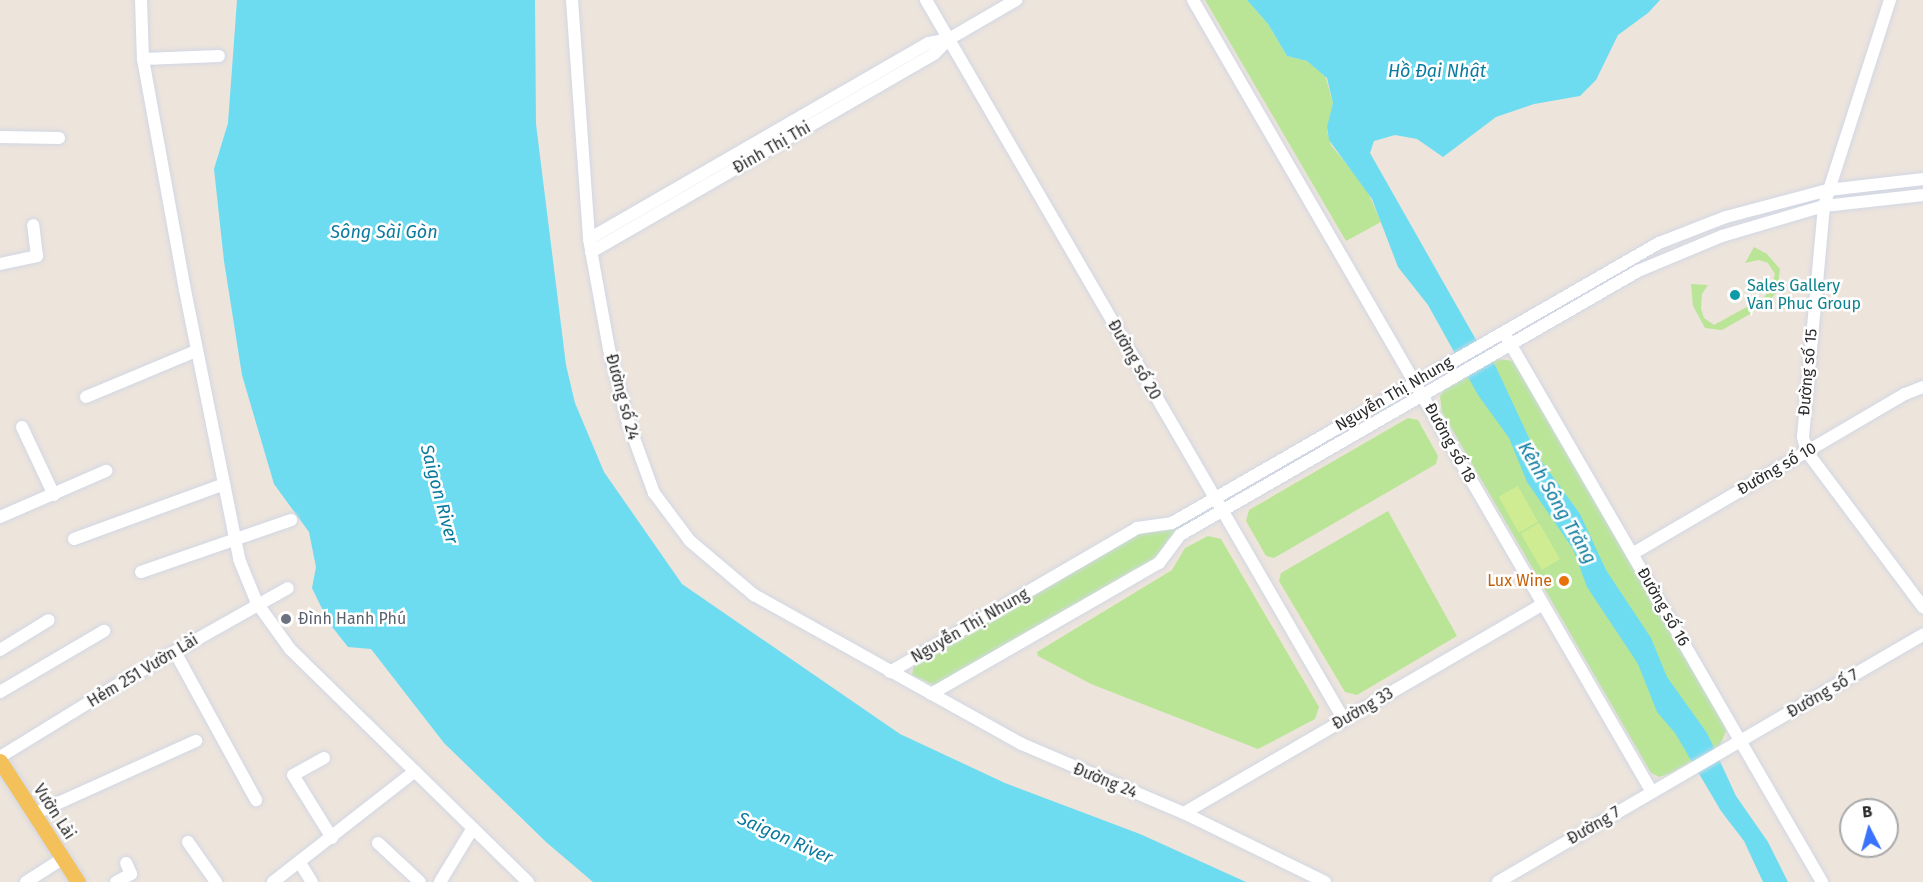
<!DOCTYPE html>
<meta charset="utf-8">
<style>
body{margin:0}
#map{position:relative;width:1923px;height:882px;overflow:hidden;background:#ede4dc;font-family:"Fira Sans",sans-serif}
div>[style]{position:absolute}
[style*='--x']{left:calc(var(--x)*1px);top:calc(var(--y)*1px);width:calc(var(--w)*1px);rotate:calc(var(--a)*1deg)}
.green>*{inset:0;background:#bae597;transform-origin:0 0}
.pitch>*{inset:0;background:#d0ec93;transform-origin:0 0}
.water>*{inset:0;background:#6ddcf1}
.roads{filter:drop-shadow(0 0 2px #d1d7e4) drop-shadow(0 0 2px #d1d7e4)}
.minor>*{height:12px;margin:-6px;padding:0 6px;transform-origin:6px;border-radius:6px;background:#fff}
.major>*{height:15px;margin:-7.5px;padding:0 7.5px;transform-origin:7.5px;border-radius:7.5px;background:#f4c05a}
.dots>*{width:16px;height:16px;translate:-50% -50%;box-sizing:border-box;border:3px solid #fff;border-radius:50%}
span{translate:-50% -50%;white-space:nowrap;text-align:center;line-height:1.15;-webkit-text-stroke:5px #fff;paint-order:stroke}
.street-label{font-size:16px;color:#2b2b2b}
.culture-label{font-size:16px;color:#0d838f}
.left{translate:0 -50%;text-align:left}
.food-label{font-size:16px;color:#c56008}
.right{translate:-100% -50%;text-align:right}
.worship-label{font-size:16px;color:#5b616d}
.water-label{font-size:18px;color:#0a7b9f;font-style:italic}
.north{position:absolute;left:1839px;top:798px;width:60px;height:60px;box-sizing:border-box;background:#fff;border:2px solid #aaa;border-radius:50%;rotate:354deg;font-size:16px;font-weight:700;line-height:24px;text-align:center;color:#2b2b2b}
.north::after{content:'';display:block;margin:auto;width:21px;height:27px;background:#3872fe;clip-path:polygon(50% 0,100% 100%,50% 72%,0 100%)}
</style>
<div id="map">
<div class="green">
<i style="clip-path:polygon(1205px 0,1247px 0,1268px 24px,1287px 56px,1307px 61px,1325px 75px,1333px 103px,1327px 131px,1331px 145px,1366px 188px,1381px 222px,1346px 241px)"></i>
<i style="clip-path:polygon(1754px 247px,1767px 254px,1780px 269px,1777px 292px,1764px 306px,1722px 330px,1705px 328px,1693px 306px,1691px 284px,1708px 285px,1702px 294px,1701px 309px,1704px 318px,1714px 325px,1763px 298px,1771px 289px,1775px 274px,1768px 263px,1759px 260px,1745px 263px)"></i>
<i style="clip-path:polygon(1499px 359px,1514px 361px,1727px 729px,1720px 745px,1669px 774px,1659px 777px,1651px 773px,1442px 412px,1440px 396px,1447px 386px)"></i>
<i style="left:1393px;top:401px;width:4px;height:176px;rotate:63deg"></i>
<i style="clip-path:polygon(1408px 418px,1418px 420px,1438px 456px,1436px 464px,1274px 558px,1266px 556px,1246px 521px,1249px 510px)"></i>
<i style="clip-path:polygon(1388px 511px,1457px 636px,1357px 695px,1345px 692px,1279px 581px,1281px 573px)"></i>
<i style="clip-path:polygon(1190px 519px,1190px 523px,1168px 539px,1157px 557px,936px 686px,912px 675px,914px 664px,1139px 533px,1169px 530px)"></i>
<i style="clip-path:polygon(1208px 536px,1221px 539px,1319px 707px,1315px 719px,1258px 749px,1091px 684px,1038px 656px,1037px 652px,1172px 570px,1185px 548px)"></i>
</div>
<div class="pitch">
<i style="left:1518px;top:486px;width:41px;height:22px;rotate:61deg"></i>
<i style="left:1539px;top:523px;width:42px;height:21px;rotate:60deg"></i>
</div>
<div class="water">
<i style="clip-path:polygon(237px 0,535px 0,536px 124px,566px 365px,575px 403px,604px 472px,682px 584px,900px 734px,1005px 783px,1140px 834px,1246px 882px,593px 882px,546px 842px,444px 743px,371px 649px,348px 647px,329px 623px,312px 588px,316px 567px,309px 532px,274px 484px,242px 375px,224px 261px,214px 169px,228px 123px)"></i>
<i style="clip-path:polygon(1247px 0,1660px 0,1648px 13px,1618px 35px,1596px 80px,1580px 96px,1534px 104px,1496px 117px,1443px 157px,1417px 139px,1395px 135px,1374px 141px,1370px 153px,1475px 338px,1495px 365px,1537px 455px,1580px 514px,1606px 570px,1651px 638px,1667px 677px,1707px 733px,1736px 796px,1768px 842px,1788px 882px,1763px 882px,1744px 841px,1721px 811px,1675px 733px,1657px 712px,1638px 664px,1587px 587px,1573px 549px,1527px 482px,1509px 438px,1478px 395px,1428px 305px,1398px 267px,1372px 199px,1329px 140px,1327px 127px,1333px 103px,1327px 78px,1307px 61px,1287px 56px,1268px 24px)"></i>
</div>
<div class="roads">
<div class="minor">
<i style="--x:141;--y:0;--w:59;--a:88.1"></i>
<i style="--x:143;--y:59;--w:235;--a:79.7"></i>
<i style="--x:185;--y:290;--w:274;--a:78.6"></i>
<i style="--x:239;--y:559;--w:48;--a:67.8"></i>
<i style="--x:257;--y:603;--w:57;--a:54.3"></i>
<i style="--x:290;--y:649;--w:333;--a:44.4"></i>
<i style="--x:572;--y:0;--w:240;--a:85.9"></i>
<i style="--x:589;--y:239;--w:112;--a:79.7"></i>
<i style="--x:609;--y:349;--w:72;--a:75.6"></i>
<i style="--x:627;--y:419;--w:79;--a:70"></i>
<i style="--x:654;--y:493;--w:60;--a:53.1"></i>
<i style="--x:690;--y:541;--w:84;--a:40.2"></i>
<i style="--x:754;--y:595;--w:307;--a:29.1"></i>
<i style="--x:1022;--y:744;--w:176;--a:23.1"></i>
<i style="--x:1184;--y:813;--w:157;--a:26.1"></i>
<i style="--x:926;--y:0;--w:833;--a:59.86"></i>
<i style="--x:1193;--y:0;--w:915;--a:59.91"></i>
<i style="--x:1890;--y:0;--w:216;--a:107.8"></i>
<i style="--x:1824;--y:206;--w:232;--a:95.2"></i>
<i style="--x:1803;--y:437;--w:16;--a:75"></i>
<i style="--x:1807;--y:452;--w:194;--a:53.2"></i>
<i style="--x:143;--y:59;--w:76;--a:-2.3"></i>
<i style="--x:0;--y:137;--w:59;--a:1"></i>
<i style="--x:589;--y:239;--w:392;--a:-30"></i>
<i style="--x:929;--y:43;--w:20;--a:-11"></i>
<i style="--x:591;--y:252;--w:397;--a:-30"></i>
<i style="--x:935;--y:53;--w:20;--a:-45"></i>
<i style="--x:949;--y:39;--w:78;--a:-30.2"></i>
<i style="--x:0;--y:264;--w:38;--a:-12"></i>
<i style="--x:37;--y:256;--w:31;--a:-97"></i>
<i style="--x:1507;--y:338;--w:629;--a:59.93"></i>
<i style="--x:86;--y:397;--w:119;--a:-22.7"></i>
<i style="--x:22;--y:427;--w:75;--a:64.8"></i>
<i style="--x:0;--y:517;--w:116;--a:-23.5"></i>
<i style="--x:74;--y:539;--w:160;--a:-20.1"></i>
<i style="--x:1632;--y:554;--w:316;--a:-30.4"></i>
<i style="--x:1905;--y:394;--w:19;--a:-21"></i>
<i style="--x:141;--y:572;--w:159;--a:-19.1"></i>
<i style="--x:0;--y:650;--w:57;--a:-31.5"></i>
<i style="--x:175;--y:652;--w:169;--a:61.3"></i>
<i style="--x:890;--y:672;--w:286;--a:-30.2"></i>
<i style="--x:1137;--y:528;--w:35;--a:-8"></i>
<i style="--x:1172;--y:523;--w:562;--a:-29.9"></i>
<i style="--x:1659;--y:243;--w:72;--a:-21.2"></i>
<i style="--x:1726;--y:217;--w:106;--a:-14.8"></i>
<i style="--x:1828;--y:190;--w:96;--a:-6.6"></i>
<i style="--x:0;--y:692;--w:121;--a:-30.4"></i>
<i style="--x:931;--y:694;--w:263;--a:-29.9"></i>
<i style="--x:1159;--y:563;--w:35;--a:-53"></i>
<i style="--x:1180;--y:535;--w:529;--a:-29.96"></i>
<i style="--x:1638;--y:271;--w:91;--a:-22.6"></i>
<i style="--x:1722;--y:236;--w:106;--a:-16.4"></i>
<i style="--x:1824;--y:206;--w:100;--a:-6.3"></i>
<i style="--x:0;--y:757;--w:153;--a:-31.6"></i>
<i style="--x:130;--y:677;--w:181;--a:-29.4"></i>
<i style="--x:324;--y:758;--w:35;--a:151"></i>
<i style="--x:293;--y:775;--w:74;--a:58.2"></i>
<i style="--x:1184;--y:813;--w:413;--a:-30.2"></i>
<i style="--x:34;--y:814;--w:178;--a:-24.3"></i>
<i style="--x:188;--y:842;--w:49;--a:55"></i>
<i style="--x:378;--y:843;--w:57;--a:42.9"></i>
<i style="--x:300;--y:863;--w:22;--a:58"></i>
<i style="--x:26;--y:882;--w:43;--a:-32.6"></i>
<i style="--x:116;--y:882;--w:17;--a:-28"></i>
<i style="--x:131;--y:874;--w:12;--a:-114"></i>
<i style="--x:273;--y:882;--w:180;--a:-38"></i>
<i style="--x:440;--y:882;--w:63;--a:-58.6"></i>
<i style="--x:1498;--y:882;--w:492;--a:-30.2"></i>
</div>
<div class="major">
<i style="--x:0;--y:761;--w:144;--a:57.2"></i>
</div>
</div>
<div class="dots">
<i style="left:1735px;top:295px;background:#0f9aa8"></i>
<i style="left:1564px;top:581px;background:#e8710a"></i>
<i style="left:286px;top:619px;background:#6b7280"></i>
</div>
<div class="street-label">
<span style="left:772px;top:148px;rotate:-30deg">Đinh Thị Thi</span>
<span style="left:1134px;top:360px;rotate:60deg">Đường số 20</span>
<span style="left:1808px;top:372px;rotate:-85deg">Đường số 15</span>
<span style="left:1394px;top:394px;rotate:-30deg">Nguyễn Thị Nhung</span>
<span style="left:622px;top:397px;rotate:75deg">Đường số 24</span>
<span style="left:1450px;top:443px;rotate:61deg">Đường số 18</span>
<span style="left:1777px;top:469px;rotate:-30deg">Đường số 10</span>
<span style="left:1663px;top:607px;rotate:60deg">Đường số 16</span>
<span style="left:970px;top:626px;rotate:-30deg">Nguyễn Thị Nhung</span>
<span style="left:143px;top:671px;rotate:-31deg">Hẻm 251 Vườn Lài</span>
<span style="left:1823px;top:694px;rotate:-30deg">Đường số 7</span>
<span style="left:1363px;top:709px;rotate:-30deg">Đường 33</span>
<span style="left:1105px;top:781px;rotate:22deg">Đường 24</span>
<span style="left:54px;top:812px;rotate:57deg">Vườn Lài</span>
<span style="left:1594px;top:826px;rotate:-30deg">Đường 7</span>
</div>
<div class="culture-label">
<span class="left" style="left:1747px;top:295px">Sales Gallery<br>Van Phuc Group</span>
</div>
<div class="food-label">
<span class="right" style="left:1552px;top:581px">Lux Wine</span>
</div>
<div class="worship-label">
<span class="left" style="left:298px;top:619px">Đình Hanh Phú</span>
</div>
<div class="water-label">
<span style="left:1437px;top:71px">Hồ Đại Nhật</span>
<span style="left:384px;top:232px">Sông Sài Gòn</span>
<span style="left:439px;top:494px;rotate:75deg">Saigon River</span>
<span style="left:1557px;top:503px;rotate:60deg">Kênh Sông Trăng</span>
<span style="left:785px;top:838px;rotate:24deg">Saigon River</span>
</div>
<div class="north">B</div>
</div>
